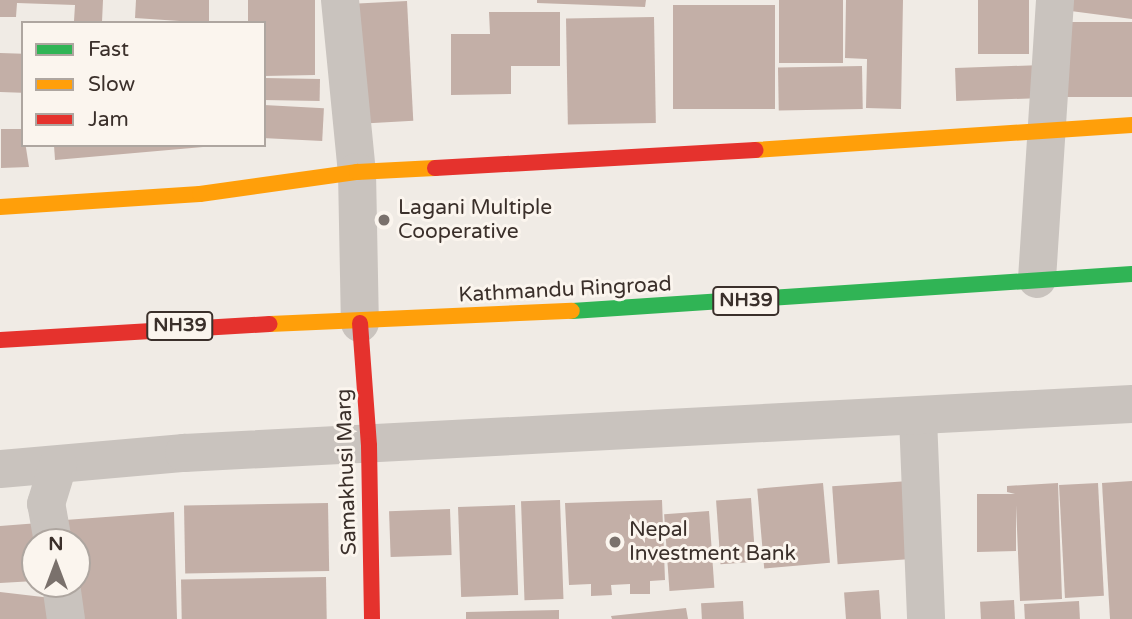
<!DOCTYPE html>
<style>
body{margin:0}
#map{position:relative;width:1132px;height:619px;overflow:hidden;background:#f0ebe5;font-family:"Varela Round",sans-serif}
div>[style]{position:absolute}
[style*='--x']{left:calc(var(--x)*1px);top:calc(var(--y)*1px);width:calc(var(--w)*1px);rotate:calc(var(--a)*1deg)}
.building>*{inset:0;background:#c3afa7;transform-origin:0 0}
.street>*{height:38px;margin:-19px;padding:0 19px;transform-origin:19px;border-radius:19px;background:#c9c3be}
.fast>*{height:16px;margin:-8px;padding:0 8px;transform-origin:8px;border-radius:8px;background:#30b455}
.slow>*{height:16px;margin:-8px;padding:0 8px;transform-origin:8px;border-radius:8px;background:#ff9f0a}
.jam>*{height:16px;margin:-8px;padding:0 8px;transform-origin:8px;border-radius:8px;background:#e5322d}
.dots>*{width:19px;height:19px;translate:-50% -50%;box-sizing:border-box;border:4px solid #fbf5ee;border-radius:50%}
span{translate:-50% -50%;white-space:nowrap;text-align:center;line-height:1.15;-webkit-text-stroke:6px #fbf5ee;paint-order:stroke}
.shield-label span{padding:2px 5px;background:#fbf5ee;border:2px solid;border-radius:5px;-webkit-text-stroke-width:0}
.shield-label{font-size:19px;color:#3b302b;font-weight:700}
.poi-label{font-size:21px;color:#3b302b}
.left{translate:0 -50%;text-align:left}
.street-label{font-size:21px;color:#3b302b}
.legend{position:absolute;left:21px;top:21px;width:245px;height:126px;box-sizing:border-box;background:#fbf5ee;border:2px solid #aea6a0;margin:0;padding:9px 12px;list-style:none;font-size:21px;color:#3b302b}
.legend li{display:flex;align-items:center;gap:14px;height:35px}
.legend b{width:35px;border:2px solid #aea6a0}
.north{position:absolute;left:21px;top:528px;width:70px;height:70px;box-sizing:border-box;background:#fbf5ee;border:2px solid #aea6a0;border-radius:50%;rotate:0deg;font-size:19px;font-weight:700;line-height:28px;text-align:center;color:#3b302b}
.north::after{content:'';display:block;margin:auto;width:24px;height:32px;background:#7a716c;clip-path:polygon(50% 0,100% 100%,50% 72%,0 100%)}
</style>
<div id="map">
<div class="building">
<i style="clip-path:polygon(0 0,103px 0,102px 22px,74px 21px,75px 5px,17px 3px,16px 17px,0 17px)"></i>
<i style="clip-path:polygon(136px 0,209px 0,209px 23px,135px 18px)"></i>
<i style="clip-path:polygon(248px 0,315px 0,315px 75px,264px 76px,264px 23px,248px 23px)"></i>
<i style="clip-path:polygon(537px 0,646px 0,645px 7px,537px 3px)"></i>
<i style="left:779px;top:0;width:64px;height:63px"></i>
<i style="clip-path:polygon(846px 0,903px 0,901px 109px,866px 108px,867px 59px,845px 58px)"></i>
<i style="left:978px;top:0;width:51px;height:54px"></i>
<i style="clip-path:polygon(1064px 0,1132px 0,1132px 19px,1063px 10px)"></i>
<i style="left:407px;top:1px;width:120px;height:49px;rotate:87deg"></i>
<i style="left:673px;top:5px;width:102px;height:104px"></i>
<i style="clip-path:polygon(489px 12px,560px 12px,560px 66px,511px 66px,511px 94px,451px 95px,451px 34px,490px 34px)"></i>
<i style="left:654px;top:17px;width:106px;height:88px;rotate:89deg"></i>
<i style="left:1132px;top:22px;width:75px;height:74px;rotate:90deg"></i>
<i style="left:0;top:53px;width:23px;height:39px;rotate:2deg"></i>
<i style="left:1042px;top:65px;width:33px;height:87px;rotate:88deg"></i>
<i style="left:862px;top:66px;width:43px;height:84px;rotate:89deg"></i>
<i style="left:264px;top:78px;width:56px;height:22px;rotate:1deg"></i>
<i style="left:264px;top:105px;width:60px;height:33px;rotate:3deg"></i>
<i style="clip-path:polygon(1px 129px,23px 129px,29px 167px,1px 168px)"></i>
<i style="clip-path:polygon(54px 145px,203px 145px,203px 147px,55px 160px)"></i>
<i style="left:909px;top:481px;width:78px;height:77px;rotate:86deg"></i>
<i style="clip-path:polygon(1132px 481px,1132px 619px,1110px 619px,1102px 483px)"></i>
<i style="left:823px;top:483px;width:80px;height:66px;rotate:85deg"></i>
<i style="clip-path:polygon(1058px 483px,1062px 599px,1020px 601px,1016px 505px,1016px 551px,977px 552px,977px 494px,1015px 494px,1007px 492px,1007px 486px)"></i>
<i style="left:1098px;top:483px;width:113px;height:39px;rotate:87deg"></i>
<i style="left:751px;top:498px;width:64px;height:35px;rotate:86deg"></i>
<i style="left:560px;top:500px;width:99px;height:39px;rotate:88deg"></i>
<i style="clip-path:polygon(662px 500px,665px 580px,650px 581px,650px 594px,630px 594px,630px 584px,611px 585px,612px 595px,591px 596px,591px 584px,569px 585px,565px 503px)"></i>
<i style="left:328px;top:503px;width:68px;height:144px;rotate:89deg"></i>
<i style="left:515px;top:505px;width:90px;height:57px;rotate:88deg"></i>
<i style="left:450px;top:509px;width:46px;height:61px;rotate:88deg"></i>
<i style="left:709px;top:511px;width:77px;height:45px;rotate:86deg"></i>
<i style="clip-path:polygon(174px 512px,177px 619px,77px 619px,77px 542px,68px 542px,65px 520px)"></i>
<i style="clip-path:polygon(39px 523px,35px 581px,0 583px,0 526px)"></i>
<i style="left:326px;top:577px;width:42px;height:145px;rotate:89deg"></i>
<i style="left:879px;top:590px;width:29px;height:35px;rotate:86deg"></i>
<i style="clip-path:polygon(0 592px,60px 599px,58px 619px,0 619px)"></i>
<i style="left:1014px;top:600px;width:19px;height:34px;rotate:87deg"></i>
<i style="left:743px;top:601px;width:18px;height:42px;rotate:87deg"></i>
<i style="left:1079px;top:601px;width:18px;height:55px;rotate:87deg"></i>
<i style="clip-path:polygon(686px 608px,688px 619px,612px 619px,611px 616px)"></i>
<i style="clip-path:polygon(559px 610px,559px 619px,466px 619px,466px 612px)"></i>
</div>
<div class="street">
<i style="--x:340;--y:0;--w:173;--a:84.4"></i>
<i style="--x:357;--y:172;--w:151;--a:88.9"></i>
<i style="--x:1037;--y:279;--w:280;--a:-86.3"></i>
<i style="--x:918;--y:418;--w:201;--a:87.7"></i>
<i style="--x:0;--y:469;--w:185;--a:-5"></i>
<i style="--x:184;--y:453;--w:949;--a:-2.96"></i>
<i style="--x:53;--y:542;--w:39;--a:-100"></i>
<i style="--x:46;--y:504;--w:41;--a:-72.9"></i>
<i style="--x:61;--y:584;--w:35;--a:82"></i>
</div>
<div class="fast">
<i style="--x:572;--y:311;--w:561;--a:-3.78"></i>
</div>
<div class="slow">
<i style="--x:755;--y:150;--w:378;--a:-3.8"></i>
<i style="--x:0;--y:207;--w:200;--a:-3.7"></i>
<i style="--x:200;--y:194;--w:159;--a:-8"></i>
<i style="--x:357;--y:172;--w:78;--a:-2.9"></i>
<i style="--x:270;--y:324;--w:302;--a:-2.5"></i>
</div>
<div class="jam">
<i style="--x:435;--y:168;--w:321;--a:-3.2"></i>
<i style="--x:360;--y:323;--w:123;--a:85.8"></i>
<i style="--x:369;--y:446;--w:173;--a:89"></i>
<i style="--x:0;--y:340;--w:270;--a:-3.4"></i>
</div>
<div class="dots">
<i style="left:384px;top:220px;background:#7a716c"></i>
<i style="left:615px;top:542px;background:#7a716c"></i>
</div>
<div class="shield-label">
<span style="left:746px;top:301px">NH39</span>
<span style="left:180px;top:326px">NH39</span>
</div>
<div class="poi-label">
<span class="left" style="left:398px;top:220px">Lagani Multiple<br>Cooperative</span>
<span class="left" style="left:629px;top:542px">Nepal<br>Investment Bank</span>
</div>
<div class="street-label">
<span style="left:565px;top:290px;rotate:-3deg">Kathmandu Ringroad</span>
<span style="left:347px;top:472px;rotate:-92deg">Samakhusi Marg</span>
</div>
<ul class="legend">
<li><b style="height:9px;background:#30b455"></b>Fast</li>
<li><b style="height:9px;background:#ff9f0a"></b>Slow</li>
<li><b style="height:9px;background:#e5322d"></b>Jam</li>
</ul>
<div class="north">N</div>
</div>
